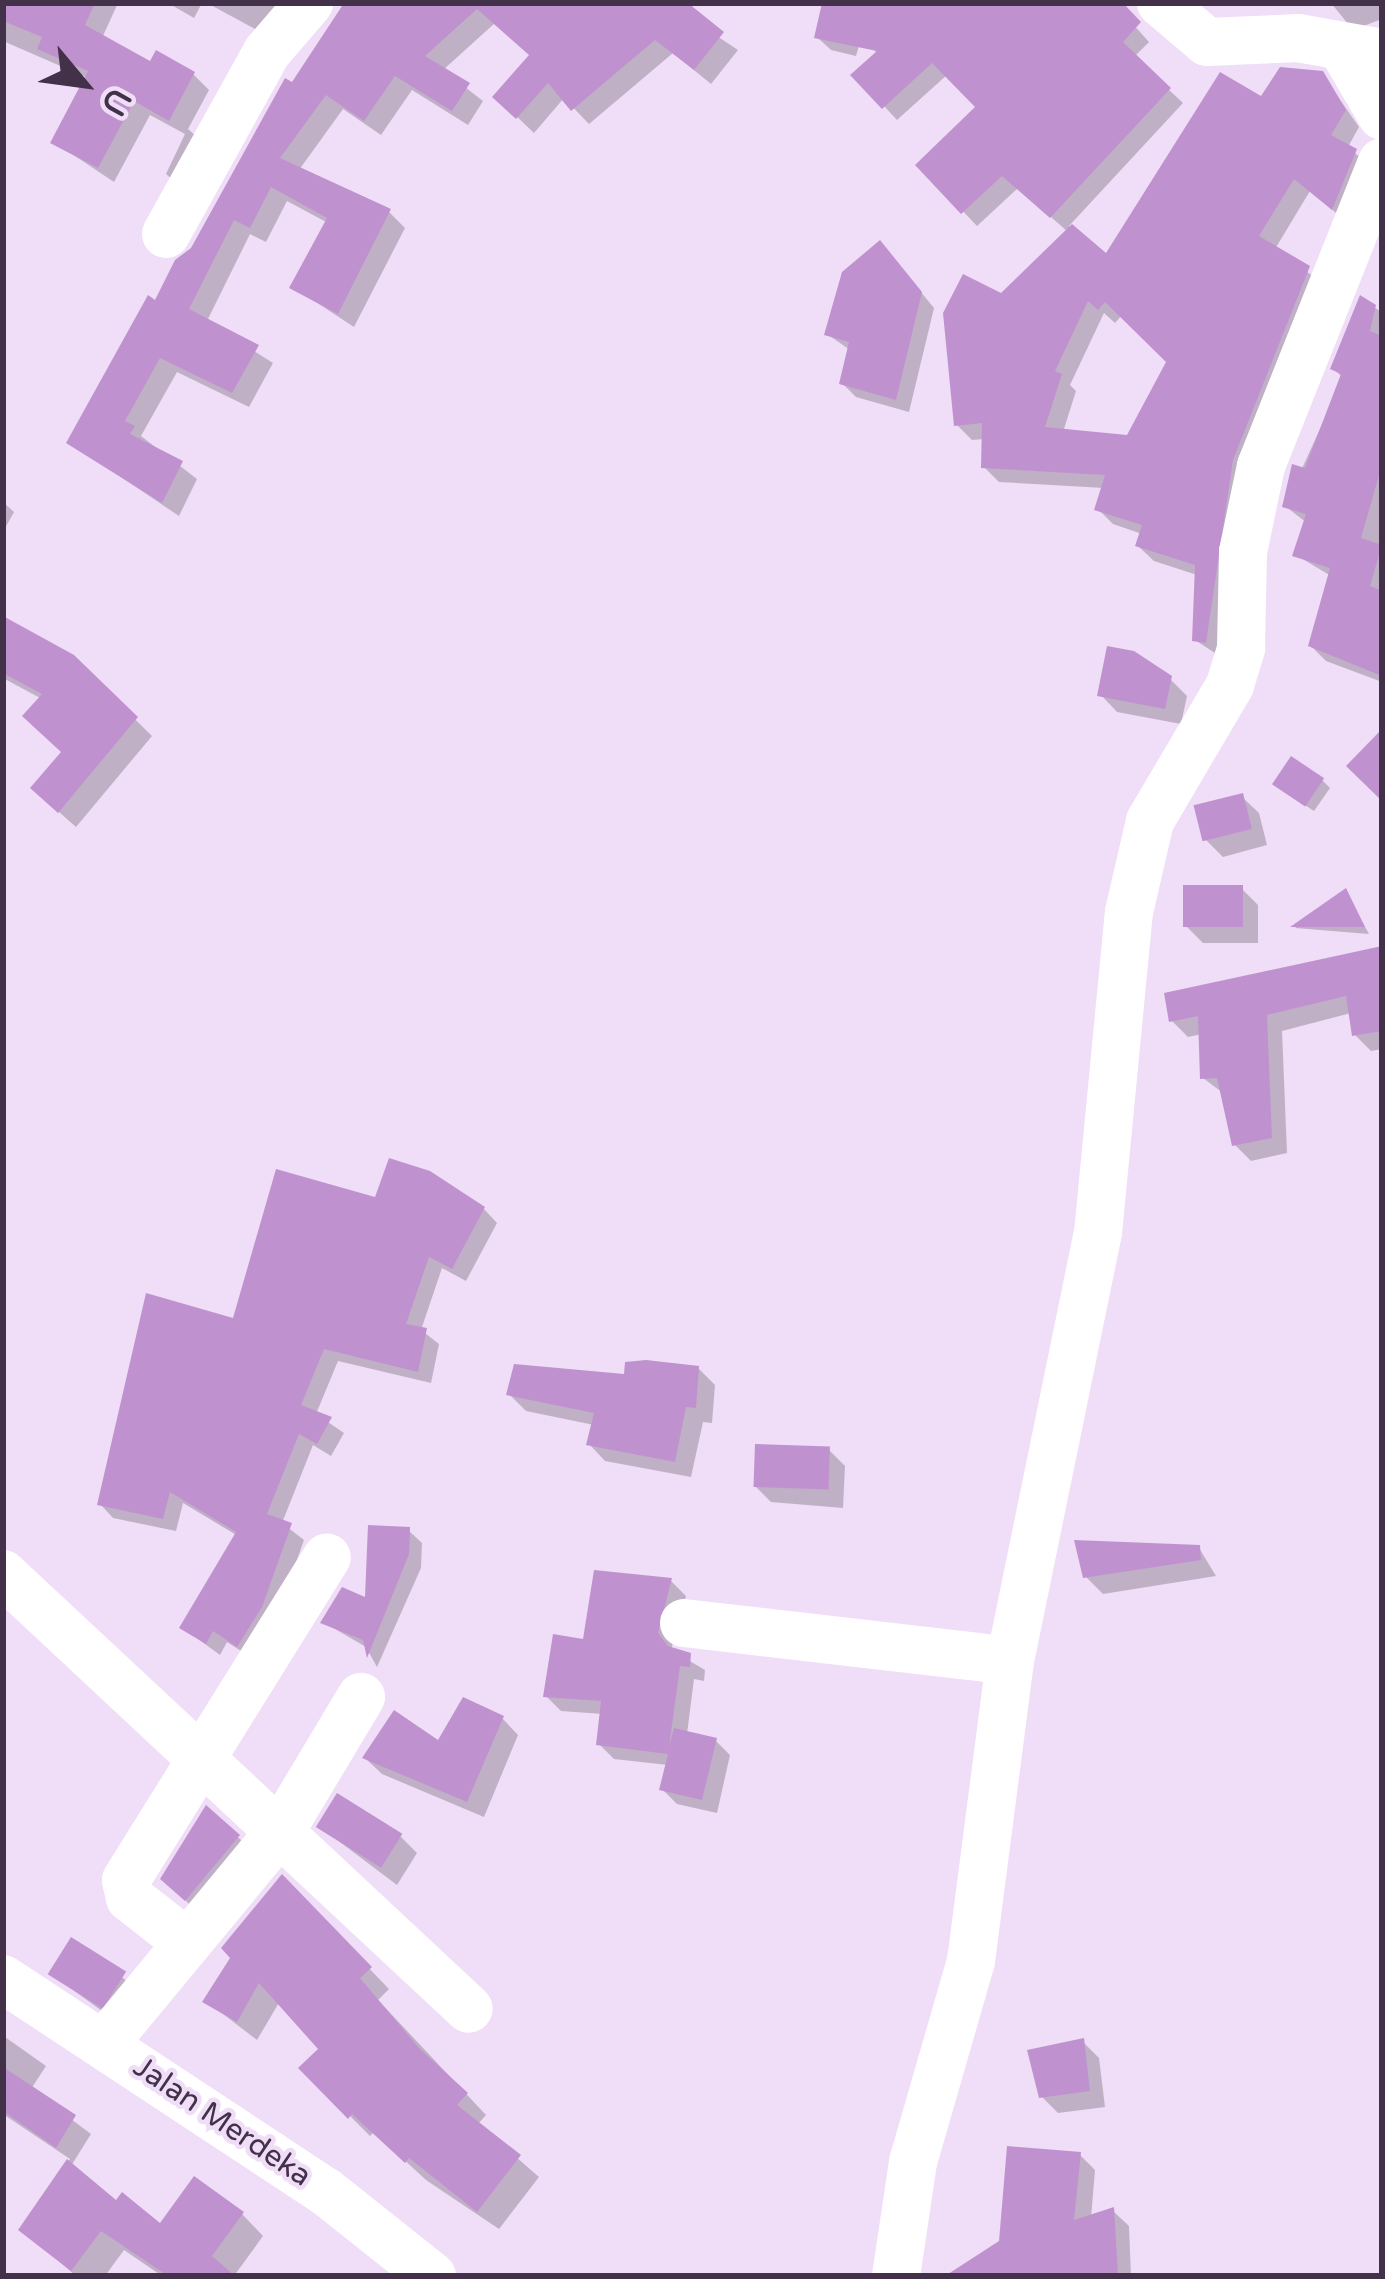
<!DOCTYPE html>
<style>
body{margin:0}
#map{position:relative;width:1385px;height:2279px;overflow:hidden;background:#f0ddf7;font-family:"Varela Round",sans-serif}
div>[style]{position:absolute}
[style*='--x']{left:calc(var(--x)*1px);top:calc(var(--y)*1px);width:calc(var(--w)*1px);rotate:calc(var(--a)*1deg)}
.shadow>*{inset:0;background:#0003;transform-origin:0 0}
.building>*{inset:0;background:#bf92cf;transform-origin:0 0}
.minor>*{height:48px;margin:-24px;padding:0 24px;transform-origin:24px;border-radius:24px;background:#fff}
span{translate:-50% -50%;white-space:nowrap;text-align:center;line-height:1.15;-webkit-text-stroke:9px #f0ddf7;paint-order:stroke}
.street-label{font-size:30px;color:#433049}
.frame{position:absolute;inset:0;border:6px solid #433049;pointer-events:none}
.north{position:absolute;left:24px;top:24px;width:120px;height:120px;-webkit-text-stroke:9px #f0ddf7;paint-order:stroke;rotate:119deg;font-size:33px;font-weight:700;line-height:48px;text-align:center;color:#433049}
.north::after{content:'';display:block;margin:auto;width:42px;height:54px;background:#433049;clip-path:polygon(50% 0,100% 100%,50% 72%,0 100%)}
</style>
<div id="map">
<div class="shadow">
<i style="clip-path:polygon(3px 3px,118px 3px,102px 38px,151px 65px,193px 74px,209px 90px,188px 129px,198px 138px,174px 181px,166px 174px,185px 134px,150px 115px,114px 182px,54px 142px,88px 78px,3px 41px)"></i>
<i style="clip-path:polygon(168px 3px,202px 3px,194px 18px)"></i>
<i style="clip-path:polygon(207px 3px,289px 3px,270px 37px)"></i>
<i style="clip-path:polygon(365px 3px,667px 3px,738px 50px,711px 84px,673px 53px,589px 124px,564px 98px,534px 133px,496px 97px,533px 56px,495px 23px,443px 70px,483px 101px,468px 125px,412px 90px,381px 135px,343px 109px,299px 170px,389px 212px,405px 228px,354px 327px,293px 287px,328px 223px,287px 201px,266px 242px,250px 234px,207px 321px,273px 363px,249px 407px,177px 372px,141px 436px,197px 479px,179px 516px,69px 442px,293px 87px)"></i>
<i style="clip-path:polygon(829px 3px,871px 3px,856px 56px,831px 50px,818px 38px)"></i>
<i style="clip-path:polygon(evenodd,898px 3px,1114px 3px,1149px 42px,1134px 57px,1183px 103px,1069px 226px,1107px 258px,1262px 100px,1322px 74px,1359px 127px,1348px 147px,1371px 167px,1348px 223px,1310px 191px,1275px 249px,1324px 284px,1221px 657px,1195px 640px,1197px 575px,1154px 561px,1138px 546px,1142px 534px,1113px 524px,1098px 509px,1104px 488px,999px 482px,984px 467px,984px 439px,972px 440px,957px 425px,1001px 296px,1068px 232px,1018px 188px,977px 226px,919px 165px,980px 107px,948px 74px,897px 120px,858px 78px,878px 54px,873px 49px,898px 3px,1104px 313px,1115px 323px,1122px 315px,1169px 361px,1129px 438px,1063px 432px,1076px 391px,1070px 385px,1104px 313px)"></i>
<i style="clip-path:polygon(1331px 3px,1382px 3px,1382px 19px,1353px 30px)"></i>
<i style="clip-path:polygon(893px 258px,934px 308px,909px 412px,856px 397px,842px 383px,850px 350px,827px 334px)"></i>
<i style="clip-path:polygon(1361px 300px,1382px 312px,1382px 682px,1326px 661px,1311px 646px,1331px 576px,1296px 555px,1307px 523px,1285px 506px,1343px 378px,1334px 369px)"></i>
<i style="clip-path:polygon(3px 502px,14px 512px,3px 532px)"></i>
<i style="clip-path:polygon(3px 620px,72px 657px,152px 736px,76px 827px,50px 804px,65px 752px,42px 699px,3px 678px)"></i>
<i style="clip-path:polygon(1170px 679px,1187px 696px,1181px 724px,1117px 712px,1101px 695px)"></i>
<i style="clip-path:polygon(1322px 780px,1330px 788px,1314px 811px,1283px 791px)"></i>
<i style="clip-path:polygon(1242px 797px,1259px 813px,1267px 845px,1223px 857px,1206px 840px)"></i>
<i style="clip-path:polygon(1241px 888px,1258px 905px,1258px 943px,1203px 943px,1186px 926px)"></i>
<i style="clip-path:polygon(1346px 892px,1369px 934px,1295px 928px)"></i>
<i style="clip-path:polygon(1382px 950px,1382px 1049px,1371px 1051px,1355px 1035px,1351px 1013px,1282px 1031px,1287px 1153px,1251px 1161px,1235px 1145px,1223px 1093px,1203px 1078px,1202px 1034px,1188px 1037px,1172px 1021px)"></i>
<i style="clip-path:polygon(377px 1201px,484px 1209px,497px 1223px,466px 1281px,442px 1268px,421px 1330px,439px 1344px,431px 1383px,338px 1361px,316px 1414px,344px 1433px,331px 1456px,313px 1445px,282px 1523px,304px 1540px,275px 1622px,252px 1658px,227px 1642px,220px 1655px,183px 1628px,238px 1536px,183px 1503px,176px 1531px,113px 1518px,100px 1504px,235px 1321px)"></i>
<i style="clip-path:polygon(698px 1368px,715px 1385px,712px 1423px,703px 1422px,691px 1477px,605px 1461px,589px 1444px,594px 1425px,526px 1411px,509px 1394px)"></i>
<i style="clip-path:polygon(829px 1450px,845px 1466px,843px 1508px,771px 1502px,755px 1486px)"></i>
<i style="clip-path:polygon(408px 1530px,422px 1543px,421px 1568px,377px 1667px,366px 1647px,323px 1622px,368px 1601px)"></i>
<i style="clip-path:polygon(1199px 1548px,1216px 1576px,1103px 1594px,1086px 1577px)"></i>
<i style="clip-path:polygon(671px 1581px,686px 1596px,671px 1650px,705px 1670px,704px 1681px,694px 1679px,687px 1734px,715px 1740px,730px 1755px,717px 1813px,677px 1804px,662px 1789px,668px 1765px,614px 1759px,599px 1744px,603px 1714px,561px 1711px,546px 1696px,586px 1642px)"></i>
<i style="clip-path:polygon(502px 1718px,518px 1735px,484px 1817px,382px 1774px,365px 1758px,439px 1744px)"></i>
<i style="clip-path:polygon(320px 1827px,400px 1836px,417px 1853px,397px 1885px)"></i>
<i style="clip-path:polygon(238px 1837px,263px 1862px,189px 1904px,164px 1879px)"></i>
<i style="clip-path:polygon(282px 1878px,389px 1989px,378px 2000px,486px 2115px,478px 2124px,539px 2177px,499px 2229px,426px 2180px,374px 2132px,370px 2136px,302px 2068px,322px 2049px,280px 2001px,257px 2040px,206px 2001px)"></i>
<i style="left:72px;top:1941px;width:85px;height:39px;rotate:36deg"></i>
<i style="clip-path:polygon(5px 2037px,46px 2066px,31px 2089px,91px 2134px,71px 2166px,116px 2204px,160px 2227px,242px 2214px,263px 2236px,234px 2276px,162px 2276px,124px 2250px,105px 2276px,76px 2276px,22px 2229px,70px 2159px,3px 2114px)"></i>
<i style="clip-path:polygon(1083px 2042px,1099px 2058px,1105px 2107px,1058px 2113px,1041px 2096px)"></i>
<i style="clip-path:polygon(1079px 2154px,1095px 2170px,1091px 2218px,1113px 2211px,1129px 2226px,1131px 2276px,952px 2276px,1002px 2243px)"></i>
</div>
<div class="building">
<i style="clip-path:polygon(3px 3px,95px 3px,85px 25px,150px 61px,156px 50px,195px 72px,169px 121px,134px 101px,98px 168px,50px 143px,88px 71px,37px 49px,42px 37px,3px 21px)"></i>
<i style="clip-path:polygon(344px 3px,688px 3px,724px 32px,694px 70px,655px 40px,571px 111px,548px 83px,516px 119px,492px 97px,529px 55px,477px 9px,425px 56px,470px 83px,452px 111px,395px 76px,364px 121px,326px 95px,280px 158px,391px 209px,338px 314px,289px 288px,327px 218px,271px 187px,250px 228px,234px 220px,189px 309px,259px 345px,232px 393px,160px 358px,125px 421px,135px 426px,130px 434px,183px 461px,162px 503px,66px 443px,148px 295px,155px 300px,175px 260px,191px 248px,285px 78px,292px 82px)"></i>
<i style="clip-path:polygon(822px 3px,1123px 3px,1141px 22px,1123px 42px,1171px 88px,1050px 218px,1002px 176px,961px 214px,915px 165px,975px 107px,932px 63px,882px 109px,850px 75px,877px 51px,814px 38px)"></i>
<i style="clip-path:polygon(evenodd,1280px 67px,1323px 71px,1346px 110px,1331px 135px,1357px 149px,1332px 210px,1294px 179px,1259px 236px,1310px 266px,1233px 460px,1206px 643px,1192px 641px,1195px 565px,1135px 546px,1142px 525px,1094px 510px,1105px 475px,981px 468px,982px 423px,954px 426px,943px 313px,963px 274px,1001px 293px,1072px 224px,1106px 253px,1220px 72px,1261px 96px,1280px 67px,1088px 301px,1098px 310px,1105px 302px,1166px 362px,1127px 435px,1045px 427px,1062px 374px,1055px 371px,1088px 301px)"></i>
<i style="clip-path:polygon(880px 240px,922px 292px,896px 400px,839px 384px,849px 342px,824px 335px,842px 272px)"></i>
<i style="clip-path:polygon(1360px 295px,1376px 305px,1370px 331px,1382px 336px,1382px 465px,1361px 538px,1382px 545px,1370px 586px,1382px 591px,1382px 676px,1308px 646px,1330px 568px,1292px 556px,1306px 514px,1282px 507px,1292px 464px,1305px 468px,1341px 374px,1330px 369px)"></i>
<i style="clip-path:polygon(3px 616px,74px 655px,138px 717px,58px 813px,30px 788px,61px 752px,22px 716px,42px 694px,3px 673px)"></i>
<i style="clip-path:polygon(1107px 646px,1134px 651px,1172px 676px,1165px 709px,1097px 696px)"></i>
<i style="clip-path:polygon(1382px 729px,1382px 801px,1346px 766px)"></i>
<i style="left:1291px;top:756px;width:40px;height:34px;rotate:34deg"></i>
<i style="left:1243px;top:793px;width:37px;height:51px;rotate:76deg"></i>
<i style="left:1183px;top:885px;width:60px;height:42px"></i>
<i style="clip-path:polygon(1346px 888px,1365px 927px,1290px 927px)"></i>
<i style="clip-path:polygon(1382px 946px,1382px 1031px,1352px 1036px,1346px 996px,1267px 1015px,1272px 1138px,1232px 1146px,1217px 1078px,1200px 1079px,1198px 1016px,1169px 1022px,1164px 993px)"></i>
<i style="clip-path:polygon(389px 1158px,430px 1171px,485px 1207px,452px 1269px,429px 1257px,406px 1324px,427px 1328px,418px 1372px,324px 1349px,301px 1405px,332px 1417px,317px 1444px,299px 1434px,267px 1514px,292px 1523px,262px 1607px,237px 1647px,213px 1631px,206px 1644px,179px 1628px,236px 1532px,170px 1492px,163px 1519px,97px 1505px,146px 1293px,233px 1318px,276px 1169px,375px 1197px)"></i>
<i style="clip-path:polygon(646px 1360px,699px 1366px,696px 1408px,686px 1407px,675px 1462px,586px 1445px,594px 1413px,506px 1395px,514px 1364px,624px 1374px,625px 1362px)"></i>
<i style="left:755px;top:1444px;width:75px;height:43px;rotate:2deg"></i>
<i style="clip-path:polygon(368px 1525px,410px 1527px,409px 1554px,367px 1658px,363px 1640px,320px 1623px,342px 1587px,365px 1597px)"></i>
<i style="clip-path:polygon(1074px 1540px,1200px 1545px,1201px 1560px,1083px 1578px)"></i>
<i style="clip-path:polygon(594px 1570px,672px 1578px,658px 1633px,668px 1646px,691px 1653px,690px 1667px,680px 1666px,669px 1747px,674px 1728px,717px 1738px,702px 1800px,659px 1790px,668px 1754px,596px 1745px,601px 1701px,543px 1697px,553px 1634px,583px 1639px)"></i>
<i style="clip-path:polygon(463px 1697px,504px 1716px,467px 1802px,362px 1758px,394px 1710px,438px 1740px)"></i>
<i style="left:337px;top:1793px;width:77px;height:40px;rotate:32deg"></i>
<i style="clip-path:polygon(206px 1805px,240px 1835px,185px 1901px,160px 1879px)"></i>
<i style="clip-path:polygon(282px 1874px,372px 1967px,360px 1978px,419px 2048px,468px 2093px,457px 2105px,521px 2155px,477px 2212px,409px 2158px,405px 2163px,352px 2114px,348px 2119px,298px 2068px,318px 2049px,259px 1983px,237px 2022px,202px 2002px,230px 1958px,221px 1948px)"></i>
<i style="left:71px;top:1937px;width:65px;height:44px;rotate:32deg"></i>
<i style="clip-path:polygon(1084px 2038px,1090px 2091px,1039px 2098px,1027px 2050px)"></i>
<i style="clip-path:polygon(3px 2067px,76px 2115px,56px 2148px,3px 2111px)"></i>
<i style="clip-path:polygon(1007px 2146px,1081px 2152px,1074px 2220px,1114px 2207px,1118px 2275px,945px 2276px,999px 2241px)"></i>
<i style="clip-path:polygon(67px 2159px,116px 2200px,122px 2192px,160px 2223px,194px 2176px,244px 2212px,212px 2256px,235px 2276px,168px 2276px,101px 2231px,71px 2271px,18px 2230px)"></i>
</div>
<div class="minor">
<i style="--x:1161;--y:3;--w:60;--a:40.3"></i>
<i style="--x:1207;--y:42;--w:91;--a:-2.5"></i>
<i style="--x:1298;--y:38;--w:85;--a:10.1"></i>
<i style="--x:1341;--y:46;--w:81;--a:59.6"></i>
<i style="--x:166;--y:234;--w:208;--a:-61"></i>
<i style="--x:267;--y:52;--w:65;--a:-49.4"></i>
<i style="--x:3;--y:1574;--w:637;--a:43.03"></i>
<i style="--x:684;--y:1623;--w:328;--a:6.6"></i>
<i style="--x:185;--y:1941;--w:70;--a:-142"></i>
<i style="--x:130;--y:1898;--w:18;--a:-103"></i>
<i style="--x:126;--y:1880;--w:380;--a:-58.1"></i>
<i style="--x:3;--y:1979;--w:386;--a:33.4"></i>
<i style="--x:325;--y:2191;--w:137;--a:38.5"></i>
<i style="--x:104;--y:2044;--w:279;--a:-50.4"></i>
<i style="--x:282;--y:1829;--w:154;--a:-59.1"></i>
<i style="--x:896;--y:2276;--w:115;--a:-81.5"></i>
<i style="--x:913;--y:2162;--w:209;--a:-73.9"></i>
<i style="--x:971;--y:1961;--w:303;--a:-82.6"></i>
<i style="--x:1010;--y:1661;--w:437;--a:-78.4"></i>
<i style="--x:1098;--y:1233;--w:322;--a:-84.5"></i>
<i style="--x:1129;--y:912;--w:93;--a:-77"></i>
<i style="--x:1150;--y:821;--w:158;--a:-59.5"></i>
<i style="--x:1230;--y:685;--w:39;--a:-73"></i>
<i style="--x:1241;--y:648;--w:96;--a:-88.8"></i>
<i style="--x:1243;--y:552;--w:88;--a:-78.2"></i>
<i style="--x:1261;--y:466;--w:327;--a:-68.3"></i>
</div>
<div class="street-label">
<span style="left:222px;top:2122px;rotate:34deg">Jalan Merdeka</span>
</div>
<div class="frame"></div>
<div class="north">U</div>
</div>
